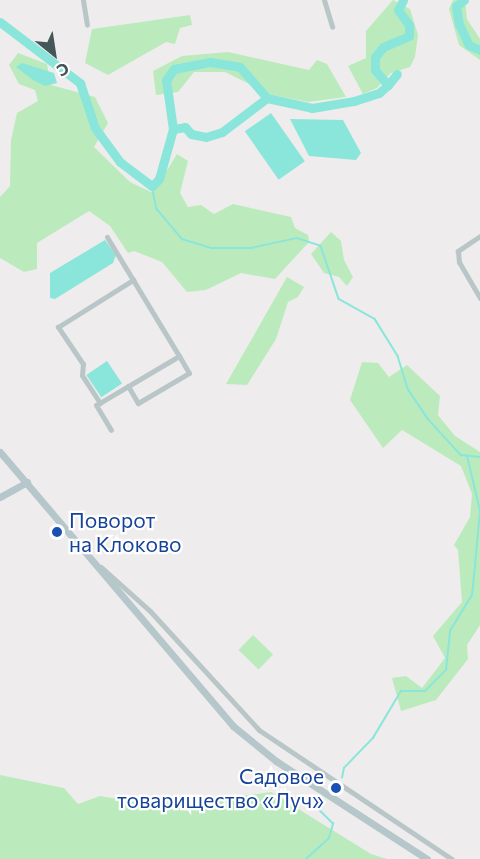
<!DOCTYPE html>
<meta charset="utf-8">
<style>
body{margin:0}
#map{position:relative;width:480px;height:859px;overflow:hidden;background:#efeced;font-family:Commissioner,sans-serif}
div>[style]{position:absolute}
[style*='--x']{left:calc(var(--x)*1px);top:calc(var(--y)*1px);width:calc(var(--w)*1px);rotate:calc(var(--a)*1deg)}
.green>*{inset:0;background:#bbebbd;transform-origin:0 0}
.water>*{inset:0;background:#8ae6da;transform-origin:0 0}
.stream>*{height:1.5px;margin:-0.75px;padding:0 0.75px;transform-origin:0.75px;border-radius:0.75px;background:#8ae6da}
.river>*{height:9px;margin:-4.5px;padding:0 4.5px;transform-origin:4.5px;border-radius:4.5px;background:#8ae6da}
.street>*{height:5px;margin:-2.5px;padding:0 2.5px;transform-origin:2.5px;border-radius:2.5px;background:#b8c6c8}
.secondary>*{height:7px;margin:-3.5px;padding:0 3.5px;transform-origin:3.5px;border-radius:3.5px;background:#b5c7ca}
.dots>*{width:16px;height:16px;translate:-50% -50%;box-sizing:border-box;border:3px solid #fff;border-radius:50%}
span{translate:-50% -50%;white-space:nowrap;text-align:center;line-height:1.15;-webkit-text-stroke:4.5px #fff;paint-order:stroke}
.transit-label{font-size:21px;color:#164399}
.left{translate:0 -50%;text-align:left}
.right{translate:-100% -50%;text-align:right}
.north{position:absolute;left:24px;top:24px;width:60px;height:60px;-webkit-text-stroke:4px #fff;paint-order:stroke;rotate:150deg;font-size:16px;font-weight:700;line-height:24px;text-align:center;color:#455658}
.north::after{content:'';display:block;margin:auto;width:21px;height:27px;background:#455658;clip-path:polygon(50% 0,100% 100%,50% 72%,0 100%)}
</style>
<div id="map">
<div class="green">
<i style="clip-path:polygon(393px 0,410px 9px,418px 35px,415px 57px,410px 67px,391px 73px,377px 88px,363px 94px,348px 66px,366px 58px,366px 31px)"></i>
<i style="clip-path:polygon(453px 0,465px 0,467px 19px,480px 39px,480px 60px,459px 45px,449px 9px)"></i>
<i style="clip-path:polygon(190px 15px,192px 25px,180px 28px,175px 44px,166px 42px,108px 75px,85px 63px,92px 29px)"></i>
<i style="clip-path:polygon(228px 52px,309px 70px,317px 60px,327px 64px,346px 97px,308px 102px,272px 95px,225px 72px,194px 72px,178px 92px,156px 95px,153px 71px,182px 56px)"></i>
<i style="clip-path:polygon(18px 53px,47px 64px,51px 85px,95px 97px,108px 123px,94px 147px,130px 182px,153px 193px,177px 154px,188px 161px,180px 193px,188px 207px,201px 205px,214px 214px,233px 204px,291px 217px,295px 228px,308px 235px,309px 242px,275px 279px,241px 273px,206px 290px,187px 292px,162px 262px,134px 251px,128px 253px,110px 226px,89px 211px,37px 243px,37px 269px,24px 272px,0 258px,0 197px,10px 186px,11px 140px,17px 113px,38px 101px,35px 90px,19px 84px,9px 65px)"></i>
<i style="clip-path:polygon(331px 232px,341px 241px,344px 260px,353px 277px,347px 286px,339px 277px,324px 273px,311px 254px)"></i>
<i style="clip-path:polygon(287px 277px,304px 287px,298px 297px,288px 302px,276px 339px,247px 385px,226px 384px)"></i>
<i style="clip-path:polygon(362px 362px,378px 363px,389px 377px,407px 365px,440px 396px,438px 415px,455px 436px,480px 452px,480px 625px,467px 645px,468px 659px,436px 700px,401px 711px,392px 678px,406px 676px,422px 688px,445px 658px,433px 636px,462px 602px,458px 550px,454px 545px,470px 517px,472px 494px,461px 466px,402px 430px,383px 448px,350px 400px)"></i>
<i style="left:253px;top:635px;width:28px;height:21px;rotate:44deg"></i>
<i style="clip-path:polygon(0 775px,64px 788px,78px 804px,100px 796px,164px 807px,271px 792px,371px 854px,387px 859px,0 859px)"></i>
</div>
<div class="water">
<i style="clip-path:polygon(22px 63px,54px 73px,57px 83px,45px 86px,33px 80px,16px 67px)"></i>
<i style="left:271px;top:113px;width:59px;height:32px;rotate:55deg"></i>
<i style="clip-path:polygon(290px 119px,343px 120px,361px 153px,356px 160px,309px 156px)"></i>
<i style="clip-path:polygon(105px 240px,116px 255px,113px 263px,55px 299px,50px 298px,50px 273px)"></i>
<i style="left:107px;top:361px;width:27px;height:25px;rotate:56deg"></i>
</div>
<div class="stream">
<i style="--x:152;--y:186;--w:24;--a:78"></i>
<i style="--x:157;--y:209;--w:39;--a:50"></i>
<i style="--x:182;--y:239;--w:30;--a:17"></i>
<i style="--x:211;--y:248;--w:40;--a:0"></i>
<i style="--x:251;--y:248;--w:47;--a:-12.3"></i>
<i style="--x:297;--y:238;--w:25;--a:18"></i>
<i style="--x:321;--y:246;--w:56;--a:71.2"></i>
<i style="--x:339;--y:299;--w:41;--a:29.1"></i>
<i style="--x:375;--y:319;--w:44;--a:58.1"></i>
<i style="--x:398;--y:356;--w:34;--a:73"></i>
<i style="--x:408;--y:389;--w:36;--a:56"></i>
<i style="--x:428;--y:419;--w:49;--a:47.5"></i>
<i style="--x:461;--y:455;--w:19;--a:6"></i>
<i style="--x:342;--y:778;--w:10;--a:-79"></i>
<i style="--x:344;--y:768;--w:42;--a:-46"></i>
<i style="--x:373;--y:738;--w:55;--a:-59.2"></i>
<i style="--x:401;--y:691;--w:24;--a:0"></i>
<i style="--x:425;--y:691;--w:30;--a:-45"></i>
<i style="--x:446;--y:670;--w:39;--a:-84"></i>
<i style="--x:450;--y:631;--w:42;--a:-58.6"></i>
<i style="--x:472;--y:595;--w:30;--a:-84"></i>
<i style="--x:475;--y:565;--w:54;--a:-84.7"></i>
<i style="--x:480;--y:511;--w:57;--a:-103.3"></i>
<i style="--x:306;--y:859;--w:31;--a:-42"></i>
<i style="--x:329;--y:838;--w:15;--a:-74"></i>
<i style="--x:333;--y:824;--w:18;--a:-135"></i>
</div>
<div class="river">
<i style="--x:464;--y:0;--w:10;--a:143"></i>
<i style="--x:456;--y:6;--w:18;--a:81"></i>
<i style="--x:459;--y:24;--w:23;--a:65"></i>
<i style="--x:469;--y:45;--w:12;--a:24"></i>
<i style="--x:0;--y:22;--w:101;--a:37.3"></i>
<i style="--x:80;--y:83;--w:47;--a:71.6"></i>
<i style="--x:95;--y:128;--w:42;--a:53.7"></i>
<i style="--x:120;--y:162;--w:40;--a:37"></i>
<i style="--x:152;--y:186;--w:10;--a:-45"></i>
<i style="--x:159;--y:179;--w:52;--a:-74.4"></i>
<i style="--x:173;--y:129;--w:49;--a:-98.1"></i>
<i style="--x:166;--y:80;--w:14;--a:-54"></i>
<i style="--x:174;--y:69;--w:37;--a:-11"></i>
<i style="--x:210;--y:62;--w:30;--a:9"></i>
<i style="--x:240;--y:67;--w:41;--a:48.9"></i>
<i style="--x:267;--y:98;--w:46;--a:12.5"></i>
<i style="--x:312;--y:108;--w:43;--a:-9.5"></i>
<i style="--x:354;--y:101;--w:26;--a:-18"></i>
<i style="--x:379;--y:93;--w:12;--a:-42"></i>
<i style="--x:388;--y:85;--w:20;--a:-131"></i>
<i style="--x:375;--y:70;--w:13;--a:-90"></i>
<i style="--x:375;--y:57;--w:13;--a:-51"></i>
<i style="--x:383;--y:47;--w:28;--a:-23"></i>
<i style="--x:409;--y:36;--w:11;--a:-90"></i>
<i style="--x:409;--y:25;--w:19;--a:-126"></i>
<i style="--x:398;--y:10;--w:11;--a:-63"></i>
<i style="--x:388;--y:85;--w:14;--a:-51"></i>
<i style="--x:173;--y:129;--w:12;--a:-9"></i>
<i style="--x:185;--y:127;--w:9;--a:49"></i>
<i style="--x:191;--y:134;--w:15;--a:11"></i>
<i style="--x:206;--y:137;--w:17;--a:-17"></i>
<i style="--x:222;--y:132;--w:56;--a:-37.1"></i>
</div>
<div class="street">
<i style="--x:83;--y:0;--w:25;--a:81"></i>
<i style="--x:324;--y:0;--w:28;--a:73"></i>
<i style="--x:480;--y:236;--w:27;--a:146"></i>
<i style="--x:458;--y:251;--w:11;--a:85"></i>
<i style="--x:459;--y:262;--w:42;--a:59.7"></i>
<i style="--x:107;--y:237;--w:139;--a:58.8"></i>
<i style="--x:179;--y:356;--w:96;--a:149.4"></i>
<i style="--x:96;--y:405;--w:29;--a:59"></i>
<i style="--x:128;--y:386;--w:20;--a:60"></i>
<i style="--x:138;--y:403;--w:59;--a:-30.5"></i>
<i style="--x:189;--y:373;--w:20;--a:-120"></i>
<i style="--x:100;--y:403;--w:33;--a:-123"></i>
<i style="--x:82;--y:375;--w:11;--a:-85"></i>
<i style="--x:83;--y:364;--w:45;--a:-124"></i>
<i style="--x:58;--y:327;--w:89;--a:-32.1"></i>
<i style="--x:101;--y:567;--w:66;--a:41.9"></i>
<i style="--x:150;--y:611;--w:161;--a:47.5"></i>
<i style="--x:259;--y:730;--w:232;--a:33.8"></i>
</div>
<div class="secondary">
<i style="--x:0;--y:452;--w:360;--a:49.6"></i>
<i style="--x:233;--y:726;--w:55;--a:39.1"></i>
<i style="--x:276;--y:761;--w:180;--a:33"></i>
<i style="--x:0;--y:497;--w:31;--a:-29"></i>
</div>
<div class="dots">
<i style="left:57px;top:532px;background:#1a4fb4"></i>
<i style="left:336px;top:788px;background:#1a4fb4"></i>
</div>
<div class="transit-label">
<span class="left" style="left:69px;top:532px">Поворот<br>на Клоково</span>
<span class="right" style="left:324px;top:788px">Садовое<br>товарищество «Луч»</span>
</div>
<div class="north">С</div>
</div>
